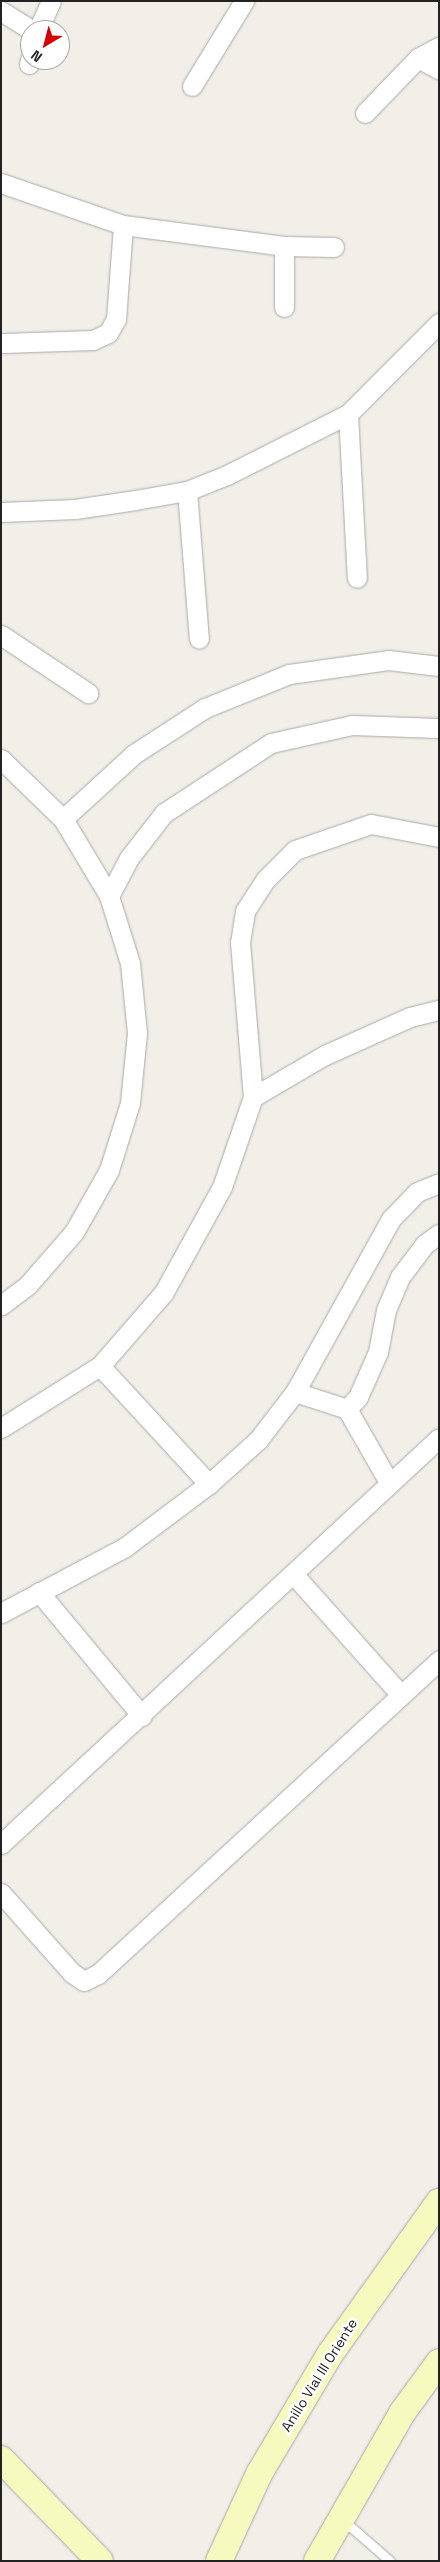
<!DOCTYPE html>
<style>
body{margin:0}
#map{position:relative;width:440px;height:2562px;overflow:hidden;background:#f2efe9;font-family:"Space Grotesk",sans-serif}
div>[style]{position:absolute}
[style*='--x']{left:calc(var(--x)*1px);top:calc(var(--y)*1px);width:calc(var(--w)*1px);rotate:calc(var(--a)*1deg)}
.roads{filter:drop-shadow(0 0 1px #a9a9a9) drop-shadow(0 0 1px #a9a9a9)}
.service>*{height:9px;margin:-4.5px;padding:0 4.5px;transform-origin:4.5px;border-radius:4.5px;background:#fff}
.minor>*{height:19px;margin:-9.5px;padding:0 9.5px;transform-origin:9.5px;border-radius:9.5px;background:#fff}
.secondary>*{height:26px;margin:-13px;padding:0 13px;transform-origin:13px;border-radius:13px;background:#f7fabf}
span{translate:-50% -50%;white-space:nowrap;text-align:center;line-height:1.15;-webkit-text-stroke:5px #fff;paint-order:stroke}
.street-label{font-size:14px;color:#222}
.frame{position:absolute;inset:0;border:2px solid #222;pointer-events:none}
.north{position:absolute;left:20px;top:20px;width:50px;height:50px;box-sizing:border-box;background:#fff;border:1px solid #a7a7a7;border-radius:50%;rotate:217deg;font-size:14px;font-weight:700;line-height:20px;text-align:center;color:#222}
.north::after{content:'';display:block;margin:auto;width:18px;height:22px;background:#d40000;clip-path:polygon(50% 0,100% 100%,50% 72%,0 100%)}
</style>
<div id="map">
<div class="roads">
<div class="service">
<i style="--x:343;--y:2520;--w:62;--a:41.1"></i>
</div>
<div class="minor">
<i style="--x:1;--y:11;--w:36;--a:32"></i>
<i style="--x:38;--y:30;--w:32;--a:-66"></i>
<i style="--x:418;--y:58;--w:24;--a:28"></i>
<i style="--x:29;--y:64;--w:4;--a:-76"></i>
<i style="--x:192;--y:86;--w:100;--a:-58.5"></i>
<i style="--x:365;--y:113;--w:76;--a:-46.1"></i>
<i style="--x:418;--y:58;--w:24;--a:-28"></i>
<i style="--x:1;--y:183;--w:129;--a:19"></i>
<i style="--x:123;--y:225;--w:162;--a:7.4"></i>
<i style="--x:284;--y:246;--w:50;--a:1.1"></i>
<i style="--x:284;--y:246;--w:61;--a:90"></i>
<i style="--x:3;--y:343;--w:90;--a:-1.9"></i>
<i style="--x:93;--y:340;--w:17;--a:-25"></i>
<i style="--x:108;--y:333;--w:16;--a:-60"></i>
<i style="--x:116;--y:319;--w:94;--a:-85.7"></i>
<i style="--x:348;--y:414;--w:164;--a:86.9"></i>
<i style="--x:187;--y:491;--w:148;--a:85.4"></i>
<i style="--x:1;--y:512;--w:74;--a:-2.3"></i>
<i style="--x:75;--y:509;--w:61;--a:-8.5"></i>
<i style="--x:135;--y:500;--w:53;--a:-9.8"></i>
<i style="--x:187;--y:491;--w:43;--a:-21.8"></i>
<i style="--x:227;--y:475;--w:136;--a:-26.8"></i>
<i style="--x:348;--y:414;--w:129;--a:-45"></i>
<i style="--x:1;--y:635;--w:105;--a:33.7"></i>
<i style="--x:1;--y:759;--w:86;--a:44.1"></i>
<i style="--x:63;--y:819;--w:90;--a:59.1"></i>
<i style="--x:109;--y:896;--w:70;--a:72.6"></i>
<i style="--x:130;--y:963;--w:70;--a:84.3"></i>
<i style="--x:137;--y:1033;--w:70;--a:95.7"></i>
<i style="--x:130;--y:1103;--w:70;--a:107.4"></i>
<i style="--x:109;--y:1170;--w:71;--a:119.4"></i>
<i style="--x:74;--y:1232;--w:70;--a:131"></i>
<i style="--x:28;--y:1285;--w:34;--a:143"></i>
<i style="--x:63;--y:819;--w:96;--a:-42.5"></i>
<i style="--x:134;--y:754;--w:85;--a:-32.9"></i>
<i style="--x:205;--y:708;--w:91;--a:-22"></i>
<i style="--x:289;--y:674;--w:100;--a:-8"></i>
<i style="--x:388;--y:660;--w:51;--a:6.7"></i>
<i style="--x:109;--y:896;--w:43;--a:-62.2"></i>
<i style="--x:129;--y:858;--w:57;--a:-52.1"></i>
<i style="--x:164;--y:813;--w:128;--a:-33.2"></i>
<i style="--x:271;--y:743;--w:83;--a:-12.5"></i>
<i style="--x:352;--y:725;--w:87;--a:2"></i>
<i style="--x:253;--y:1097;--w:83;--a:-30.3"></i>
<i style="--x:325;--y:1055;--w:93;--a:-24.1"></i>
<i style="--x:410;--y:1017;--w:30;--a:-14"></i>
<i style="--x:100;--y:1366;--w:161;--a:47.3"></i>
<i style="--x:295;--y:1392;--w:55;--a:18.1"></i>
<i style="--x:347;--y:1409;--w:16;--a:-47"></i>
<i style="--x:358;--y:1397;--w:49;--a:-66"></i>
<i style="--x:378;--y:1352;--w:43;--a:-79.2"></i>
<i style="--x:386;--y:1310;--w:36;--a:-67"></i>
<i style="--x:400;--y:1277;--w:41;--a:-52.9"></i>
<i style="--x:425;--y:1244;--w:17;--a:-36"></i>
<i style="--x:347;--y:1409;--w:86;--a:60.2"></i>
<i style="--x:1;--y:1428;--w:117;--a:-32.1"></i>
<i style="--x:100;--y:1366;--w:98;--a:-49.1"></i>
<i style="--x:164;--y:1292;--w:120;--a:-61.1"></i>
<i style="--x:222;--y:1187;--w:95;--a:-71"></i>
<i style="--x:253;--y:1097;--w:155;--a:-94.8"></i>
<i style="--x:240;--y:943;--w:32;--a:-81"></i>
<i style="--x:245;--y:911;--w:38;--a:-57"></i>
<i style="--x:266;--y:879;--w:41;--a:-45"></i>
<i style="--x:295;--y:850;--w:80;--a:-18.9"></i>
<i style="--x:371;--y:824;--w:69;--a:10.8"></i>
<i style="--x:295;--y:1576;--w:159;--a:48.3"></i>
<i style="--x:39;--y:1592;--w:161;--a:50.3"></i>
<i style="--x:1;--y:1613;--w:140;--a:-28"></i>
<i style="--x:125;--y:1547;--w:105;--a:-36.9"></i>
<i style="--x:209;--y:1484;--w:66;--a:-41.9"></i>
<i style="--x:258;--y:1440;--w:61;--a:-52.4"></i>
<i style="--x:295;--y:1392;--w:198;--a:-61"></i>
<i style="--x:391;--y:1219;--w:37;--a:-46"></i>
<i style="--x:417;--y:1192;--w:24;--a:-22"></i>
<i style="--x:1;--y:1844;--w:597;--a:-42.83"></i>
<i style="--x:1;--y:1893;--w:107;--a:48.4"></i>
<i style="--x:72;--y:1973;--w:14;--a:34"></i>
<i style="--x:84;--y:1981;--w:16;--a:-27"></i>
<i style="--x:98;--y:1974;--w:464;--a:-42.6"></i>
</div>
<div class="secondary">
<i style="--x:1;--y:2459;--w:142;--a:45.9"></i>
<i style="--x:219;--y:2561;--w:96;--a:-65.3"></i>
<i style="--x:259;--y:2474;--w:139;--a:-59.4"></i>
<i style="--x:330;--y:2354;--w:187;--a:-54.4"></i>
<i style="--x:317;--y:2561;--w:171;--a:-60.1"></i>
<i style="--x:402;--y:2413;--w:63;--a:-54"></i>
</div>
</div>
<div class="street-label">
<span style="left:319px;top:2375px;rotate:-58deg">Anillo Vial III Oriente</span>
</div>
<div class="frame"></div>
<div class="north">N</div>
</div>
